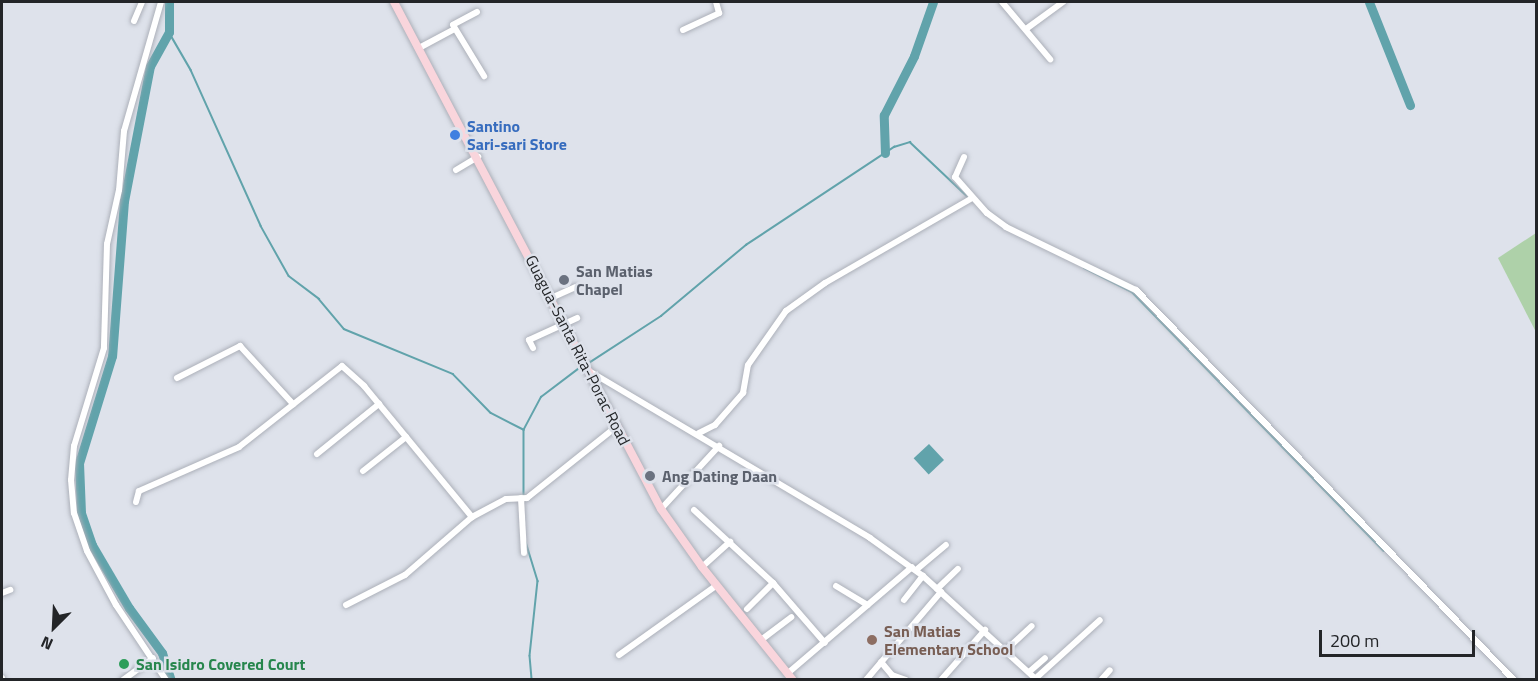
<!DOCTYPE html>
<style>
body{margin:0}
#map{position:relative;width:1538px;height:681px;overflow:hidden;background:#dee2eb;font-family:"Titillium Web",sans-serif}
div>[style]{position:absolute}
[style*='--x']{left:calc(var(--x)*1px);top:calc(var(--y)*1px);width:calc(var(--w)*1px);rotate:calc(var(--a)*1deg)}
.green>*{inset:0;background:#aed1a9}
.water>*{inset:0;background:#61a3ab;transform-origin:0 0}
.stream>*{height:1.5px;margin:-0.75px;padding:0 0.75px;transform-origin:0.75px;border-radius:0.75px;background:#61a3ab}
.river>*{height:9px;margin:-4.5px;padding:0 4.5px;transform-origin:4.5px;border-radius:4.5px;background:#61a3ab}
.roads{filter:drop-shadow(0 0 2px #acb0b9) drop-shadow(0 0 2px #acb0b9)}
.minor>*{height:6px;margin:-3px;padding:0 3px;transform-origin:3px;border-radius:3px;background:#fff}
.major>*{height:8px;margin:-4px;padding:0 4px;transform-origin:4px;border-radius:4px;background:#f9d5dc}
.dots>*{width:16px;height:16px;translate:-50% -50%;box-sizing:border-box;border:3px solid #dee2eb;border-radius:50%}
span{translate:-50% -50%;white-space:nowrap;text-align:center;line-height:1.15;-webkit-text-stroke:5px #dee2eb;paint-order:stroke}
.shop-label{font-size:16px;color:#366cbe;font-weight:700}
.left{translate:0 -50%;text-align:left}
.worship-label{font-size:16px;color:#5b616d;font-weight:700}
.street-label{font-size:16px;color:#232528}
.education-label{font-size:16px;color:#785e54;font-weight:700}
.leisure-label{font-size:16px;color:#27864d;font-weight:700}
.frame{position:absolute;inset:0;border:3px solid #232528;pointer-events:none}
.north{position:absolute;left:24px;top:597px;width:60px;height:60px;-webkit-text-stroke:4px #dee2eb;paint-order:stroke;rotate:204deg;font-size:16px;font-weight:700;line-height:24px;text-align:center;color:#232528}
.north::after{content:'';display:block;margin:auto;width:21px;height:27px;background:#232528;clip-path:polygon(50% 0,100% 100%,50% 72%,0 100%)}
.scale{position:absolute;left:1319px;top:630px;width:156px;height:27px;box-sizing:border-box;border:3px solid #232528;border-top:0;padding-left:8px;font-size:18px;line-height:21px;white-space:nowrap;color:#232528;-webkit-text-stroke:4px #dee2eb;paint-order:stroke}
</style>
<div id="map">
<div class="green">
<i style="clip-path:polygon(1536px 233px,1536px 332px,1498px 258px)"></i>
</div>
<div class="water">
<i style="left:929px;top:444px;width:22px;height:21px;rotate:47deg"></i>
</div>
<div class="stream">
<i style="--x:169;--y:32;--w:44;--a:59.9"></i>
<i style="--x:191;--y:70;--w:171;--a:65.8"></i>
<i style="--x:261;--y:226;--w:57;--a:60.8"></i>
<i style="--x:289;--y:276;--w:38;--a:37"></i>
<i style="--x:319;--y:299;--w:39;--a:50"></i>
<i style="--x:344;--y:329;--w:118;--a:22.4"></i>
<i style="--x:453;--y:374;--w:54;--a:45.7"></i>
<i style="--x:491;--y:413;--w:37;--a:27"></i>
<i style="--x:524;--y:430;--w:65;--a:90"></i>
<i style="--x:1084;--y:268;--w:54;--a:26.6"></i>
<i style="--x:1132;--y:292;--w:361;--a:45.8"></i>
<i style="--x:589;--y:363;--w:86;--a:-33.1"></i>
<i style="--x:661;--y:316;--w:111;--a:-39.9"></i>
<i style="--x:746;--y:245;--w:178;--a:-33.5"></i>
<i style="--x:894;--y:147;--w:17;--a:-17"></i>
<i style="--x:910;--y:142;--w:80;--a:43.5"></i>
<i style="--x:524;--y:429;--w:36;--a:-62"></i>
<i style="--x:541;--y:397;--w:51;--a:-37.1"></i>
<i style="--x:526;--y:542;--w:41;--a:72.9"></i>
<i style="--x:538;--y:581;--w:75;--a:96.1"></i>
<i style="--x:530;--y:656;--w:24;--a:85"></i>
</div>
<div class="river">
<i style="--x:169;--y:2;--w:30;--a:90"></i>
<i style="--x:169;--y:32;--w:39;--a:119"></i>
<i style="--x:150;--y:66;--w:137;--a:100.9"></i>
<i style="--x:124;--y:201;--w:155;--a:94.4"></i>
<i style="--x:112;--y:356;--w:112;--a:107.1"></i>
<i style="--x:79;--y:463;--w:50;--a:87.7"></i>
<i style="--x:81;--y:513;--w:34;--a:71"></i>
<i style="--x:92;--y:545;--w:73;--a:59.6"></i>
<i style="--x:129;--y:608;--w:56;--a:53.7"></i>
<i style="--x:162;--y:653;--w:28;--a:72"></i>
<i style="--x:1369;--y:2;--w:111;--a:68.3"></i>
<i style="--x:885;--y:153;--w:38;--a:-92"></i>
<i style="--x:884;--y:115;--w:66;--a:-63"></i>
<i style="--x:914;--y:56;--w:57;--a:-70.6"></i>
</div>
<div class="roads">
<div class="minor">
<i style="--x:161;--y:2;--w:134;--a:106"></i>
<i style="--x:124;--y:131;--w:59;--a:94.8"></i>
<i style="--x:119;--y:190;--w:55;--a:102.5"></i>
<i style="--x:107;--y:244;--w:104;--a:91.7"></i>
<i style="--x:104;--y:348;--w:102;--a:107"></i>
<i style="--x:74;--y:446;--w:34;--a:95"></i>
<i style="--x:71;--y:480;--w:33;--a:85"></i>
<i style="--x:74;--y:513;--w:40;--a:71.1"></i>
<i style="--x:87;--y:551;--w:61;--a:61.8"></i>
<i style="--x:116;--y:605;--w:90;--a:56.3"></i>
<i style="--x:1002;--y:2;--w:75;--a:49.9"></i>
<i style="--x:477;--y:12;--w:27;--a:152"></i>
<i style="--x:453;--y:25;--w:60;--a:58.7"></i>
<i style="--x:134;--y:21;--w:21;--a:-67"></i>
<i style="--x:1026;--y:29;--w:46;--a:-36.1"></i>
<i style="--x:683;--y:30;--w:40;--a:-25"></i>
<i style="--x:719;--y:13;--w:11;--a:-105"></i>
<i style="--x:419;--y:48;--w:40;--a:-28"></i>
<i style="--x:964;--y:157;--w:22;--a:114"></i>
<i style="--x:955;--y:177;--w:48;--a:48.4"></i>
<i style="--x:987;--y:213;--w:24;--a:36"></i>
<i style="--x:1006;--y:227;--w:144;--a:25.9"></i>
<i style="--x:1136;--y:290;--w:543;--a:45.9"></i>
<i style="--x:456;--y:170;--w:26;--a:-31"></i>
<i style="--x:551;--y:298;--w:27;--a:-24"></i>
<i style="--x:533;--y:348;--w:9;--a:-117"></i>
<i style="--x:529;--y:340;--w:53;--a:-24.6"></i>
<i style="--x:589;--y:371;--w:327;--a:30.7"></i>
<i style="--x:870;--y:538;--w:65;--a:35.6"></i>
<i style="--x:923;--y:576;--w:154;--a:42.4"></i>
<i style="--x:177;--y:378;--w:71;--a:-26.9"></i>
<i style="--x:240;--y:346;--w:79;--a:47.6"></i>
<i style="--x:699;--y:433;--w:18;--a:-27"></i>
<i style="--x:715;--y:425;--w:43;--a:-48.8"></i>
<i style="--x:743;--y:393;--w:28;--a:-80"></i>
<i style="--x:748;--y:365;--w:66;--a:-54.9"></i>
<i style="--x:786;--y:311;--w:48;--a:-35.7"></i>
<i style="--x:825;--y:283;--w:170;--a:-30"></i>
<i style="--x:317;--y:454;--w:80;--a:-38.9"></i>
<i style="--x:363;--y:471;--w:55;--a:-38.3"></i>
<i style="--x:521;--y:498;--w:55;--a:86.9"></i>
<i style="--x:136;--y:502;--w:11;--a:-75"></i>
<i style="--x:139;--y:491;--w:109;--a:-23.7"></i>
<i style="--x:239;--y:447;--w:131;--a:-38.2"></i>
<i style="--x:342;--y:366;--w:30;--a:42"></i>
<i style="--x:364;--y:386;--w:170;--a:50.5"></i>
<i style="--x:661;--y:509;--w:86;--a:-47.4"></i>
<i style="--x:694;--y:510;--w:108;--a:42.7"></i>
<i style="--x:773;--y:583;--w:79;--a:49.1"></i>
<i style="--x:702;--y:567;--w:38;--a:-42"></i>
<i style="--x:916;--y:570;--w:39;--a:-40"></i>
<i style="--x:836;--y:586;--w:37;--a:31"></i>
<i style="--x:937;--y:589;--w:29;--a:-44"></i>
<i style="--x:2;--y:593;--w:9;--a:-21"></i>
<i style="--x:904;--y:600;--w:31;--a:-52"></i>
<i style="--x:346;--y:605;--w:66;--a:-27"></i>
<i style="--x:405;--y:575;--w:89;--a:-40.9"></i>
<i style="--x:472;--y:517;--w:38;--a:-28"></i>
<i style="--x:506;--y:499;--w:21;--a:-3"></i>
<i style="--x:527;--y:498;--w:114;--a:-38.6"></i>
<i style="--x:747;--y:609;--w:37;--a:-45"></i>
<i style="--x:761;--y:640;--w:38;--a:-37"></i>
<i style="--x:1006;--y:650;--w:35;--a:-43"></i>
<i style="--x:619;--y:655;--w:120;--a:-35.5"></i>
<i style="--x:881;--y:662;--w:17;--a:50"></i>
<i style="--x:892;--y:675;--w:15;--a:20"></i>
<i style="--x:1029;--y:672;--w:21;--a:-41"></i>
<i style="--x:788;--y:673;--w:163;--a:-40.5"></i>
<i style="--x:2;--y:678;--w:2;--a:90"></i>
<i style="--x:1036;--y:678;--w:86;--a:-42.2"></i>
<i style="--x:123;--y:680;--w:37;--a:-36"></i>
<i style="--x:866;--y:680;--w:116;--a:-49.6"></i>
<i style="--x:941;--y:680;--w:67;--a:-48.7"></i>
<i style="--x:1101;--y:680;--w:13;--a:-48"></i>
</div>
<div class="major">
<i style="--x:394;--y:2;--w:573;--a:62.23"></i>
<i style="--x:661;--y:509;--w:71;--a:54.7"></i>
<i style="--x:702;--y:567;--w:145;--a:51.2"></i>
</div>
</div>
<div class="dots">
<i style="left:455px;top:135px;background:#3f7fe0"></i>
<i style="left:564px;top:280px;background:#6b7280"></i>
<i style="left:650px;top:476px;background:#6b7280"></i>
<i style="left:872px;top:640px;background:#8d6e63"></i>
<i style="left:124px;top:664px;background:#2e9e5b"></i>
</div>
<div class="shop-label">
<span class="left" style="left:467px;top:135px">Santino<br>Sari-sari Store</span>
</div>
<div class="worship-label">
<span class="left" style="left:576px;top:280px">San Matias<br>Chapel</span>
<span class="left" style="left:662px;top:476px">Ang Dating Daan</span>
</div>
<div class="street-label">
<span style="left:578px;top:350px;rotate:63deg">Guagua-Santa Rita-Porac Road</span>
</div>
<div class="education-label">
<span class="left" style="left:884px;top:640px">San Matias<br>Elementary School</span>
</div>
<div class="leisure-label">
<span class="left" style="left:136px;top:664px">San Isidro Covered Court</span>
</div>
<div class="frame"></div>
<div class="north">N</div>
<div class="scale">200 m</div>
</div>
